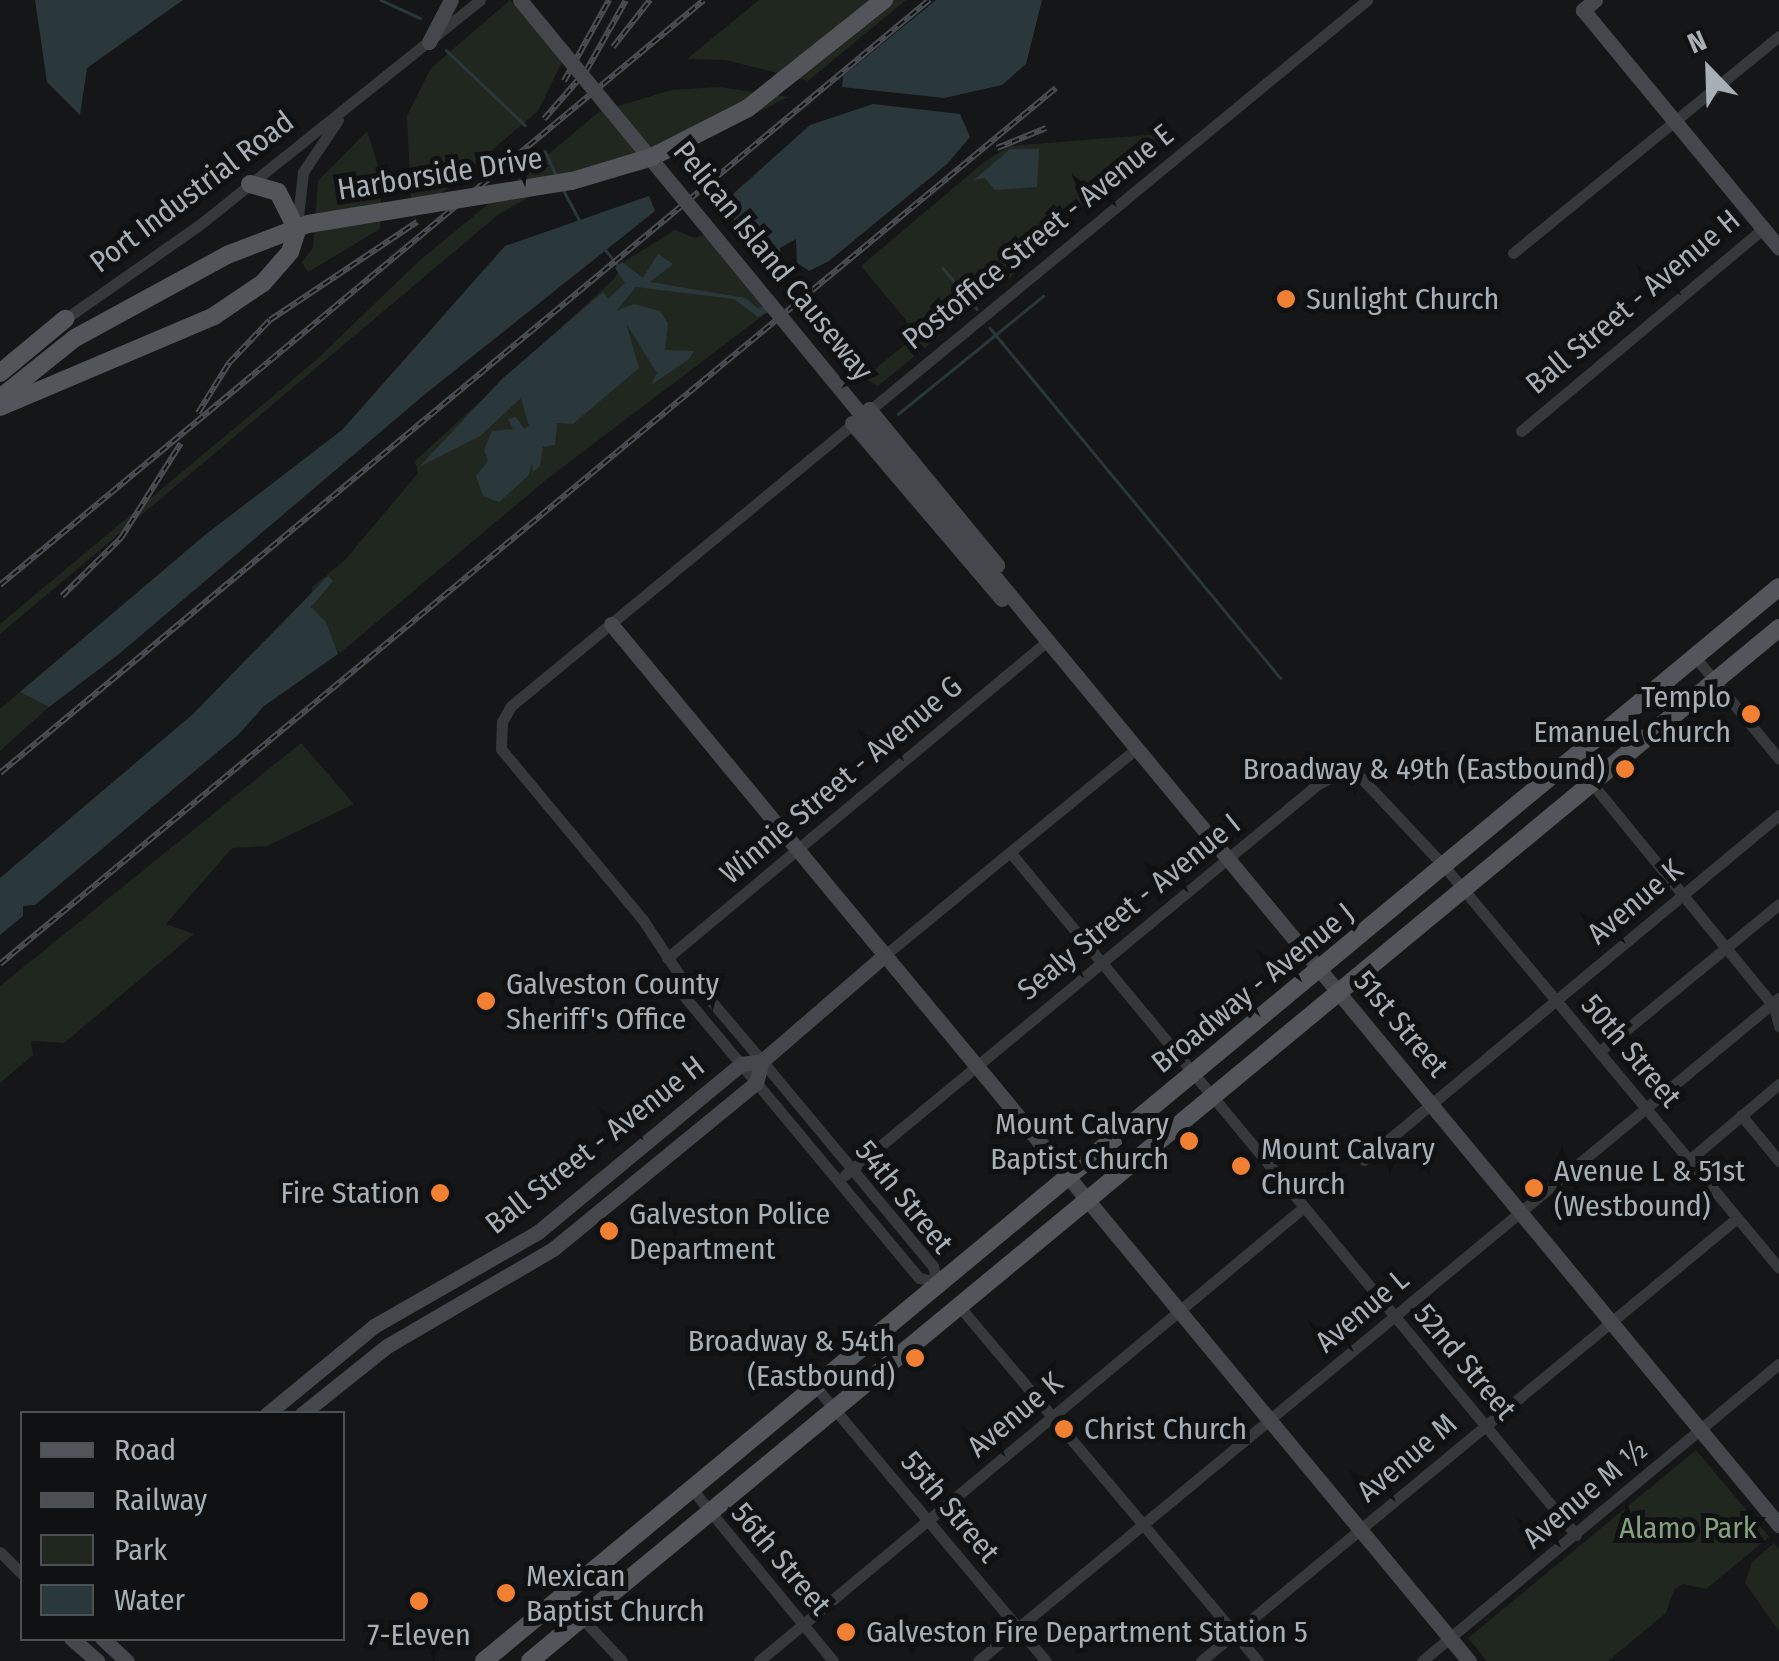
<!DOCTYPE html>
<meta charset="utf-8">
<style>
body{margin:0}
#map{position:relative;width:1779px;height:1661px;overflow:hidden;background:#151617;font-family:"Fira Sans Condensed",sans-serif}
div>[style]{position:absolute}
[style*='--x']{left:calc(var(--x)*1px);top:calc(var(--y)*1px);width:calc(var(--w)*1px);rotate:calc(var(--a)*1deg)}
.green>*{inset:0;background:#20271f}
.water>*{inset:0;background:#2b383b}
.stream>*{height:2.5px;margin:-1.25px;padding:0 1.25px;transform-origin:1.25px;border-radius:1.25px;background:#2b383b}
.street>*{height:11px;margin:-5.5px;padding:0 5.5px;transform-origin:5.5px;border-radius:5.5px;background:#36393c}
.secondary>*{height:15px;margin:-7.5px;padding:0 7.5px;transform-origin:7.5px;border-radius:7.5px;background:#44484c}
.primary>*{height:18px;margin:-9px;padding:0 9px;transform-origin:9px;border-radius:9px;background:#52565b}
.rail>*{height:6px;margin-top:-3px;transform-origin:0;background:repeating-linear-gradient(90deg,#101112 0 8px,#4b4f53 0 16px);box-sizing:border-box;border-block:2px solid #4b4f53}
.secondary-bridge>*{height:15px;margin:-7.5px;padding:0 7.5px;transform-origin:7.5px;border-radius:7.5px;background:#44484c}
.primary-bridge>*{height:18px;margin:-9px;padding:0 9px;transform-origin:9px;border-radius:9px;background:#52565b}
.dots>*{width:28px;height:28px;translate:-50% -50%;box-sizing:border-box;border:5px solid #101112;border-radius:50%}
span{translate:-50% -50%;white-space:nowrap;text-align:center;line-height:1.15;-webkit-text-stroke:10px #101112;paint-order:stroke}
.street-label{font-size:30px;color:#a7b0b7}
.poi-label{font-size:30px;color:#a7b0b7}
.left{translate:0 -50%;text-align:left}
.right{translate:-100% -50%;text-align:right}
.park-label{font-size:30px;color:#85a27e}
.legend{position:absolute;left:20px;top:1411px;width:325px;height:230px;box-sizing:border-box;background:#101112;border:2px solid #4c5154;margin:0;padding:12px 18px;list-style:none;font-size:30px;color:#a7b0b7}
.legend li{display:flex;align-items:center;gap:20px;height:50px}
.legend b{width:50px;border:2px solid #4c5154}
.north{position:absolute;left:1659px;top:20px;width:100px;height:100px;-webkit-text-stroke:8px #101112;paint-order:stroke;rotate:337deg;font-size:28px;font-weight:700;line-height:40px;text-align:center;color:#a7b0b7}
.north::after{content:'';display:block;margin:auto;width:35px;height:45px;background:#a7b0b7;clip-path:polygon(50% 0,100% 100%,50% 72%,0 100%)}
</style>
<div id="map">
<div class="green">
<i style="clip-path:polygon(510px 0,563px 60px,538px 111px,412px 218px,407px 116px,431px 68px)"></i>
<i style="clip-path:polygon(759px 0,906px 0,808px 81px,725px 60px,687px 59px)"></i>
<i style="clip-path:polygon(719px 87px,788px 97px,647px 169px,531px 196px,499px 214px,0 634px,0 624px,315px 361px,418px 262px,599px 112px,671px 90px)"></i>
<i style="clip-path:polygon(367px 131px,382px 178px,380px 229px,308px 272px,302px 262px,313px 248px,318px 181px)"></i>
<i style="clip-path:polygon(1160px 134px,1172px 137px,1059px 226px,1002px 286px,988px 276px,969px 292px,980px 303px,878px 386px,864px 378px,912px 339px,906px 320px,861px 266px,983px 163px,1009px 146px)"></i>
<i style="clip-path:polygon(675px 230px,695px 238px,716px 230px,777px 305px,547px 479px,340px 653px,312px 617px,312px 587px,345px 560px,418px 473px,415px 461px,614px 279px,625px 261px)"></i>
<i style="clip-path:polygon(20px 692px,49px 707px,0 751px,0 709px)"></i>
<i style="clip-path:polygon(301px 743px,354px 804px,267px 846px,232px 848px,166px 924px,194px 934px,64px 1043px,31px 1041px,33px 1055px,0 1083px,0 986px)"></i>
<i style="clip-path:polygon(1696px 1450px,1769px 1537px,1706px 1589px,1683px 1584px,1674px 1590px,1666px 1613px,1608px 1661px,1487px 1661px,1468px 1638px)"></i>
<i style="clip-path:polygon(1774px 1543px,1779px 1549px,1779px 1631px,1745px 1583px,1752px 1562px)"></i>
</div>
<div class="water">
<i style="clip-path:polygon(35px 0,183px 0,87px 68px,80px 115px,47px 82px)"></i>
<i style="clip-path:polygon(936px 0,1042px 0,1026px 64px,1002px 85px,944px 98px,842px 87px,843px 76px)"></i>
<i style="clip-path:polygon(873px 104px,960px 114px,970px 137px,947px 164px,829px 261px,809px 271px,797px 263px,796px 239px,780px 248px,781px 257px,757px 256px,723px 203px,810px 125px)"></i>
<i style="clip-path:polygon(1010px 149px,1039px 149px,1037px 187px,995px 190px,985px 178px,974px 180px)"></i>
<i style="clip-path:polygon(649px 196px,655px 211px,424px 395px,119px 654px,49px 707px,20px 692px,205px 535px,342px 430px,505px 246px)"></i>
<i style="clip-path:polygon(658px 254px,673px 264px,650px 282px,745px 298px,756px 310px,769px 303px,774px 309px,758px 317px,734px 299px,636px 287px,616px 311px,634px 304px,660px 311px,668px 323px,665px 350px,694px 351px,689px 359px,651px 385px,657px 373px,626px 323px,639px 368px,573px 424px,557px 423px,555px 445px,543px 447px,540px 466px,533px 472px,532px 463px,528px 476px,499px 502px,483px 496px,476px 476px,488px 461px,484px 450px,492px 431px,513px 429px,508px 419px,516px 417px,524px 429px,529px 426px,521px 398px,480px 436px,419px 467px,503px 378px,603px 292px,608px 299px,625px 283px,615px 268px,622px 262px,643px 278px)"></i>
<i style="clip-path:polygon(328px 576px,333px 581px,311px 607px,326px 622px,338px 654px,264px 706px,239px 734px,35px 905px,23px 906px,23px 916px,0 935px,0 878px,193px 714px)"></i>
</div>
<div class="stream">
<i style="--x:381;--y:0;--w:43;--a:24.8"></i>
<i style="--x:446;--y:50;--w:109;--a:43.5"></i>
<i style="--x:545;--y:151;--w:26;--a:65"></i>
<i style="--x:564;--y:191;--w:32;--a:62"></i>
<i style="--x:604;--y:248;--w:22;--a:51"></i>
<i style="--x:943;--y:268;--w:53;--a:50.3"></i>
<i style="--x:746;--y:300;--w:17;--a:40"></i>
<i style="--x:990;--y:328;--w:455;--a:50.3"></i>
<i style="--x:898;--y:414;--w:187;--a:-39.1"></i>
</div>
<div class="street">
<i style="--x:297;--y:225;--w:53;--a:-83.5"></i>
<i style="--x:303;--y:172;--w:63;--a:-56.1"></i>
<i style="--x:1513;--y:253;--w:343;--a:-39.2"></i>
<i style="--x:65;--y:319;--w:162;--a:-35"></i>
<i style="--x:198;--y:226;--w:361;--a:-38.7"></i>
<i style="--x:1521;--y:431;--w:315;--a:-39.9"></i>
<i style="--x:1695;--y:657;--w:132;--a:50.5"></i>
<i style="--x:1572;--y:759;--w:320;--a:50.8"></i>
<i style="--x:1774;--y:1007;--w:20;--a:75"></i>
<i style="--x:1010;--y:852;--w:163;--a:-39.3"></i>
<i style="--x:885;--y:955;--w:162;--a:-39.5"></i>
<i style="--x:1010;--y:852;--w:887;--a:50.35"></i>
<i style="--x:667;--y:958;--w:495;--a:-39.8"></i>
<i style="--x:682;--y:979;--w:15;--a:16"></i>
<i style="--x:696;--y:983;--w:102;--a:49.8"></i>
<i style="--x:762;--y:1061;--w:267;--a:50.2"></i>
<i style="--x:933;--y:1266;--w:16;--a:76"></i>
<i style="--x:937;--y:1282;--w:18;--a:-167"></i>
<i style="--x:919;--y:1278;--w:370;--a:-129.8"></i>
<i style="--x:682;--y:994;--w:15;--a:-90"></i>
<i style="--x:682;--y:979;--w:71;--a:-123.5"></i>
<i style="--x:643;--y:920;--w:222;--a:-129.7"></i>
<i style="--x:501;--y:749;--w:27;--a:-88"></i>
<i style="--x:502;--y:722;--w:18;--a:-61"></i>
<i style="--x:511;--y:706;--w:1110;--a:-39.51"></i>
<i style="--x:1599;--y:1052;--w:233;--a:-39.4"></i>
<i style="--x:1741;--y:1115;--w:60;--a:50.4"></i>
<i style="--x:1364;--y:1160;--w:540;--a:-39.74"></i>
<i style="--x:1689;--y:1160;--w:118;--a:-40.2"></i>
<i style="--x:845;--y:1175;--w:614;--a:-39.58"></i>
<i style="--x:1318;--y:784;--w:37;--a:-27"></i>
<i style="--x:1351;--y:767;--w:136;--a:46.8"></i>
<i style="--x:1444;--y:866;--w:523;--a:50.19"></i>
<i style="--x:959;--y:1306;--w:464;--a:49.9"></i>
<i style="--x:815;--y:1386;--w:359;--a:50"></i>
<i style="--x:691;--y:1488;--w:224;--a:50.6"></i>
<i style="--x:0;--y:1552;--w:31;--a:45"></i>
<i style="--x:561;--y:1596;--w:89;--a:46.8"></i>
<i style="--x:759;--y:1661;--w:709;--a:-39.8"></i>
<i style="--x:978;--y:1661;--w:1040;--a:-39.62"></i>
<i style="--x:1201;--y:1661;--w:695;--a:-39.57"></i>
<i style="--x:1422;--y:1661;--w:464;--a:-39.8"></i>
</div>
<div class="secondary">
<i style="--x:1595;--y:0;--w:16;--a:140"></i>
<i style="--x:1583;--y:10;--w:308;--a:50.5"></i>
<i style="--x:429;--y:42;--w:47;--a:-62.4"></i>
<i style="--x:869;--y:409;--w:202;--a:50.6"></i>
<i style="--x:852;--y:423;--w:231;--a:49.6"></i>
<i style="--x:980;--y:559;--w:1254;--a:50.41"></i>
<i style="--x:611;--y:624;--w:1346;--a:50.4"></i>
<i style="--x:267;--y:1414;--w:139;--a:-39.4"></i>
<i style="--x:374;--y:1326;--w:189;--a:-29.8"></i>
<i style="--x:538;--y:1232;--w:264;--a:-39.6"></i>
<i style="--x:741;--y:1064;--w:21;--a:-8"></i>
<i style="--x:762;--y:1061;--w:162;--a:-40.8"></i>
<i style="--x:302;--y:1414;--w:109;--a:-38.7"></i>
<i style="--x:387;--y:1346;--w:192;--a:-30.3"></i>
<i style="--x:553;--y:1249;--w:262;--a:-39.3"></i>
<i style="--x:756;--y:1083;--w:23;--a:-75"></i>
<i style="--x:71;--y:1638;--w:35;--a:41"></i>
<i style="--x:102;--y:1638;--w:34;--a:43"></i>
</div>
<div class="primary">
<i style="--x:652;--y:157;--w:108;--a:-27"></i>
<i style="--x:748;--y:108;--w:174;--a:-38.5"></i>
<i style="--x:0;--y:373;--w:85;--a:-39.7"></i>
<i style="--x:0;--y:398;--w:96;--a:-38.7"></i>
<i style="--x:75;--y:338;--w:173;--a:-28.6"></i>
<i style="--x:0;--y:407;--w:233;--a:-23"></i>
<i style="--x:214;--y:316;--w:59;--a:-34"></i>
<i style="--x:263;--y:283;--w:41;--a:-48.9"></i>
<i style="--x:290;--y:252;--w:23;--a:-72"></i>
<i style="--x:297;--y:230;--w:42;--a:-116.6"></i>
<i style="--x:278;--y:192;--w:29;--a:-164"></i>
<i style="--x:484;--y:1661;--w:1682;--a:-39.67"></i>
<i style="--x:530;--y:1661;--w:1621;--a:-39.59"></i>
</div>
<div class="rail">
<i style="--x:613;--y:47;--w:60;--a:-51.8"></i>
<i style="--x:564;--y:81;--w:93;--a:-60.9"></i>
<i style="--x:544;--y:119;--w:64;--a:-48.8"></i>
<i style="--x:586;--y:71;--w:81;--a:-60.6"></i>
<i style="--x:997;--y:148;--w:53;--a:-22.2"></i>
<i style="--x:198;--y:413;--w:59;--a:-58.2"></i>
<i style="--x:229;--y:363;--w:59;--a:-46.4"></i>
<i style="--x:270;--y:320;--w:177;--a:-33.7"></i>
<i style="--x:0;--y:585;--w:915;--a:-39.73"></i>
<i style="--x:62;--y:596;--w:83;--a:-44.5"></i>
<i style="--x:121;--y:538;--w:112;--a:-57.7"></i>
<i style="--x:0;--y:773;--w:1209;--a:-39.76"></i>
<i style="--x:0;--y:964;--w:1372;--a:-39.68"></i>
</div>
<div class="secondary-bridge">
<i style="--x:520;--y:0;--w:724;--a:50.55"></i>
</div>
<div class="primary-bridge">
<i style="--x:227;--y:255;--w:87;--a:-20.9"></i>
<i style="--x:308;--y:224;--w:267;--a:-9.3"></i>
<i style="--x:572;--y:181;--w:84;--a:-16.7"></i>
</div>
<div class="dots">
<i style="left:1286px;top:299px;background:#f18033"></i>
<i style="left:1751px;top:714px;background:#f18033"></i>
<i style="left:1625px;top:769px;background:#f18033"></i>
<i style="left:486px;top:1001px;background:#f18033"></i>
<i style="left:1189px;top:1141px;background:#f18033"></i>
<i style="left:1241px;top:1166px;background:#f18033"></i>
<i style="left:1534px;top:1188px;background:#f18033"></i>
<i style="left:440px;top:1193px;background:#f18033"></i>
<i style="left:609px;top:1231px;background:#f18033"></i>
<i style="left:915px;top:1358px;background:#f18033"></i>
<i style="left:1064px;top:1429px;background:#f18033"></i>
<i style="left:506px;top:1593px;background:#f18033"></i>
<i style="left:419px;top:1601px;background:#f18033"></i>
<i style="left:846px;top:1632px;background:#f18033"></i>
</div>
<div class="street-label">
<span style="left:440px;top:174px;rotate:-9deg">Harborside Drive</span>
<span style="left:192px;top:192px;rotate:-37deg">Port Industrial Road</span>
<span style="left:1038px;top:237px;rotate:-39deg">Postoffice Street - Avenue E</span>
<span style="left:773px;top:261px;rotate:51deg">Pelican Island Causeway</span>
<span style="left:1633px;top:302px;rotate:-40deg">Ball Street - Avenue H</span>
<span style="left:841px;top:780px;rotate:-40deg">Winnie Street - Avenue G</span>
<span style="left:1635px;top:902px;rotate:-40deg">Avenue K</span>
<span style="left:1129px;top:907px;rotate:-39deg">Sealy Street - Avenue I</span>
<span style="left:1253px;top:988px;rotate:-39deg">Broadway - Avenue J</span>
<span style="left:1401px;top:1024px;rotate:50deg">51st Street</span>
<span style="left:1631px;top:1051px;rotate:50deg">50th Street</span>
<span style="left:595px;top:1145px;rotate:-38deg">Ball Street - Avenue H</span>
<span style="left:904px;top:1197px;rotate:51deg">54th Street</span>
<span style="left:1362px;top:1311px;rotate:-40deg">Avenue L</span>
<span style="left:1465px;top:1362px;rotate:50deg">52nd Street</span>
<span style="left:1015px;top:1415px;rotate:-40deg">Avenue K</span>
<span style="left:1407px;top:1458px;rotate:-40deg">Avenue M</span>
<span style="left:1585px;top:1494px;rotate:-40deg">Avenue M ½</span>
<span style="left:950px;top:1507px;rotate:50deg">55th Street</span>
<span style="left:781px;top:1559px;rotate:50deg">56th Street</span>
</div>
<div class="poi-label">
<span class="left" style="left:1306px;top:299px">Sunlight Church</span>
<span class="right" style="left:1731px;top:714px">Templo<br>Emanuel Church</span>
<span class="right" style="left:1605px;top:769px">Broadway &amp; 49th (Eastbound)</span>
<span class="left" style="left:506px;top:1001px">Galveston County<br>Sheriff's Office</span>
<span class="right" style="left:1169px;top:1141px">Mount Calvary<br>Baptist Church</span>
<span class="left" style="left:1261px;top:1166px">Mount Calvary<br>Church</span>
<span class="left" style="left:1554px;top:1188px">Avenue L &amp; 51st<br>(Westbound)</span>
<span class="right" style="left:420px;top:1193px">Fire Station</span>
<span class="left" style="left:629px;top:1231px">Galveston Police<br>Department</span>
<span class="right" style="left:895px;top:1358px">Broadway &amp; 54th<br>(Eastbound)</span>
<span class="left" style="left:1084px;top:1429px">Christ Church</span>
<span class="left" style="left:526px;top:1593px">Mexican<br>Baptist Church</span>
<span class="left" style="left:866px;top:1632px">Galveston Fire Department Station 5</span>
<span style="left:419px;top:1635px">7-Eleven</span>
</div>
<div class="park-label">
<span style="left:1688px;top:1528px">Alamo Park</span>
</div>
<ul class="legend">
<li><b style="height:12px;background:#52565b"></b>Road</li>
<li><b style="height:12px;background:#4b4f53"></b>Railway</li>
<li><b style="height:28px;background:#20271f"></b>Park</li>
<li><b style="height:28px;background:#2b383b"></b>Water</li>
</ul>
<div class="north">N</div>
</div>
